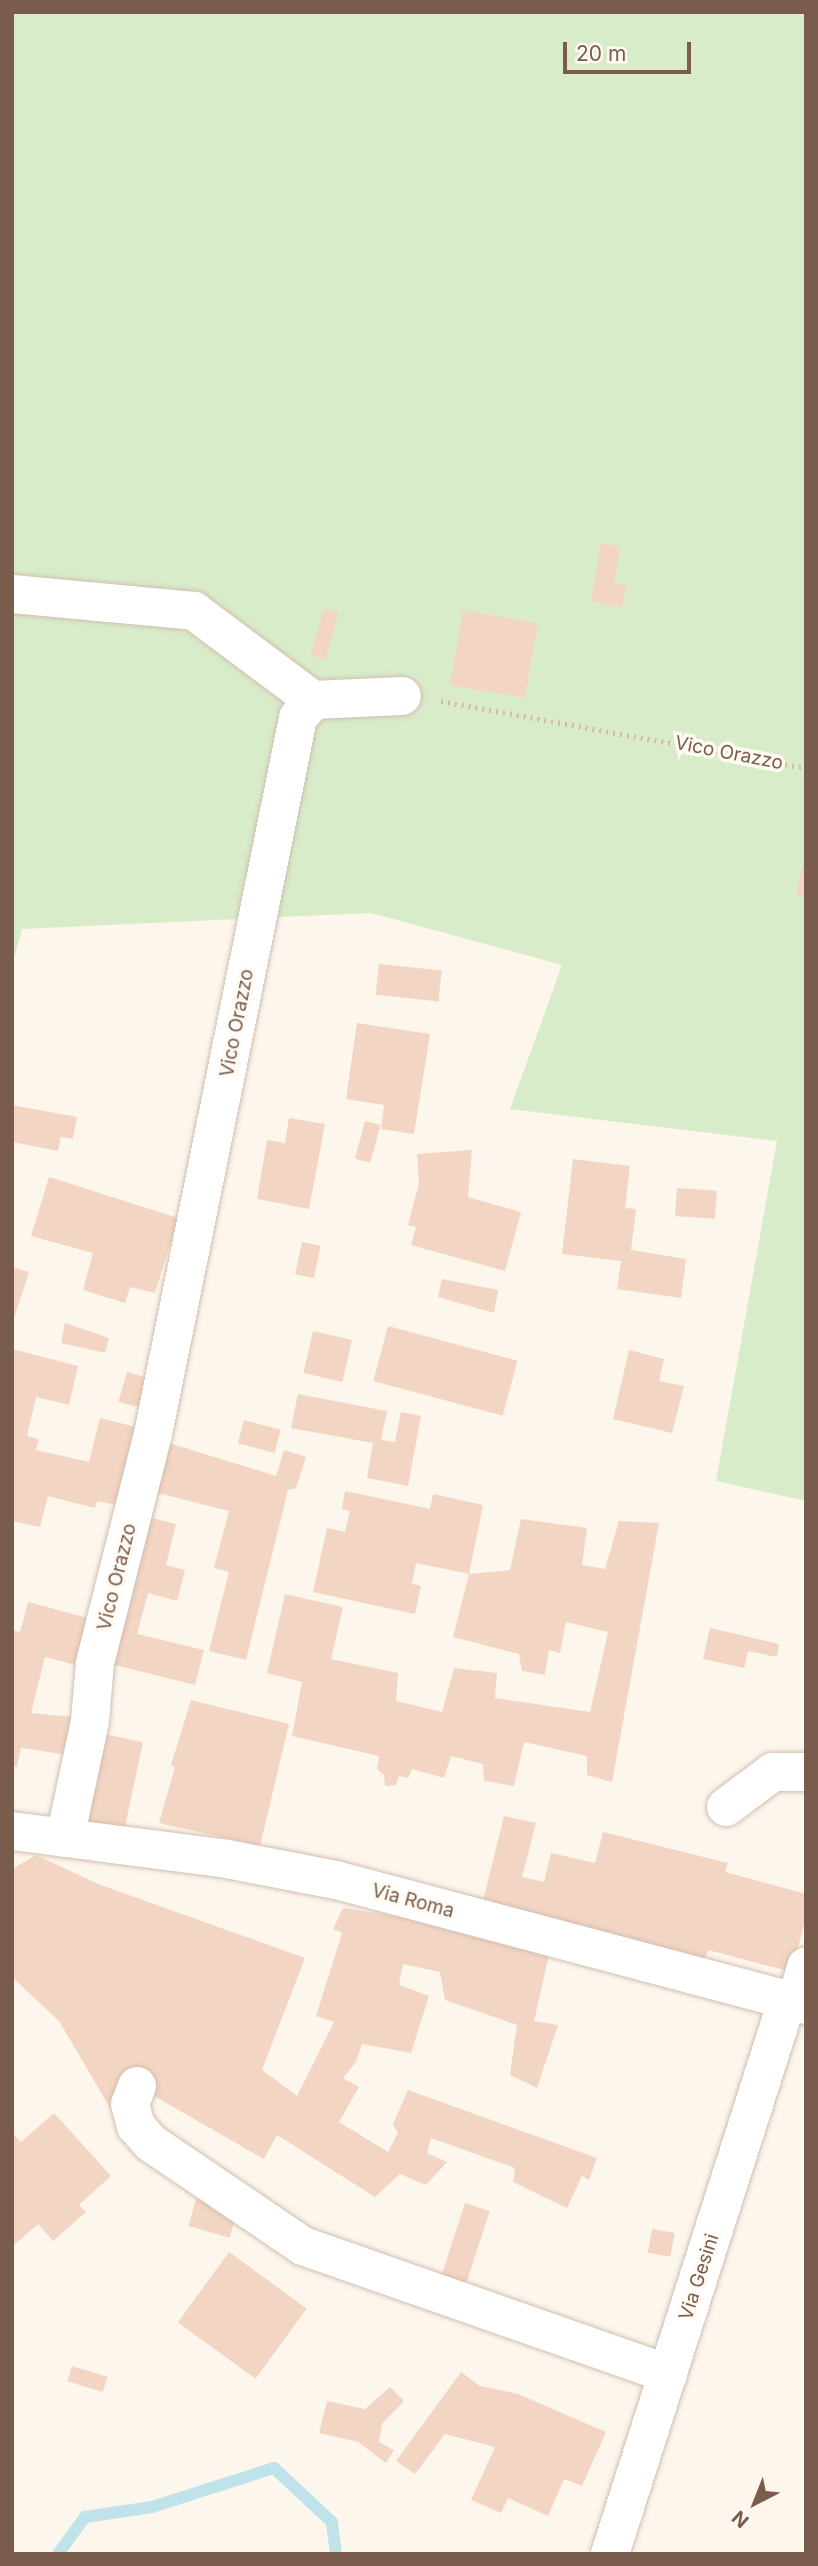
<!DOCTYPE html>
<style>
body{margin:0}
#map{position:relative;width:818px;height:2566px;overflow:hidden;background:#fdf6ec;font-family:Inter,sans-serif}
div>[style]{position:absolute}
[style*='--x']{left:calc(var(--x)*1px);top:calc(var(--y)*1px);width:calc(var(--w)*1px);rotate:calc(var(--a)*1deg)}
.green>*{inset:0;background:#d8ecc9}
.stream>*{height:12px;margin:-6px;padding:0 6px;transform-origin:6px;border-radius:6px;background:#bfe3e8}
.building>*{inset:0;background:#f3d5c3;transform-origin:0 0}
.path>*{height:4.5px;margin-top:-2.25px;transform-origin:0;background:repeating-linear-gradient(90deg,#d9b8a5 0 2px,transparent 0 7px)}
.roads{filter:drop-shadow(0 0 2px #d1beb0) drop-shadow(0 0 2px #d1beb0)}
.minor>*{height:38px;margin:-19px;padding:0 19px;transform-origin:19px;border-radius:19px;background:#fff}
span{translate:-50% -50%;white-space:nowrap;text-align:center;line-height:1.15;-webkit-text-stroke:7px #fffaf3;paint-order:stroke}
.street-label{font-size:19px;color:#7a5c4d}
.frame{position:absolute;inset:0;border:14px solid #7a5c4d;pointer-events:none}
.north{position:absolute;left:720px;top:2468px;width:70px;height:70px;-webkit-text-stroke:5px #fffaf3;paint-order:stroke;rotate:222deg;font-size:19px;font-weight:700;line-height:28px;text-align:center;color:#7a5c4d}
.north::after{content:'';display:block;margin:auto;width:24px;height:32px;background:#7a5c4d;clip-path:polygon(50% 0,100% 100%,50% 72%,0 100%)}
.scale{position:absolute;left:563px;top:42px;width:128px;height:32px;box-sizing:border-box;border:4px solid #7a5c4d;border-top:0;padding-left:9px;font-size:21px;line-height:24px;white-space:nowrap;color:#7a5c4d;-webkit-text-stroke:5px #fffaf3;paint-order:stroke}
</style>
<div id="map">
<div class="green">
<i style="clip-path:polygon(12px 12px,806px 12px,806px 1501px,716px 1481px,777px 1141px,510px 1109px,562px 965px,371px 913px,22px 929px,12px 966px)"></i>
</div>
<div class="stream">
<i style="--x:58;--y:2554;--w:46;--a:-53.9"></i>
<i style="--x:85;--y:2517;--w:68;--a:-8.5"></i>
<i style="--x:152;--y:2507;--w:128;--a:-17.7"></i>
<i style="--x:274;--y:2468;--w:79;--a:43"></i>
<i style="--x:332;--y:2522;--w:32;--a:83"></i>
</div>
<div class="building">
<i style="clip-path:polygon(601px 543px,620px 547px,614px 583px,626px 585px,622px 607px,591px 601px)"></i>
<i style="left:324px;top:609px;width:15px;height:48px;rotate:16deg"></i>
<i style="left:463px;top:610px;width:76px;height:76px;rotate:10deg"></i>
<i style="clip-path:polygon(803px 863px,806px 863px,806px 897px,796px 895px)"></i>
<i style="left:379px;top:964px;width:63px;height:31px;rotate:6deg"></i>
<i style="clip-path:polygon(357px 1023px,430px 1034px,414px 1134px,381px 1129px,384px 1105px,346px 1099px)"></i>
<i style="clip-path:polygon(12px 1105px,77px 1117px,73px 1139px,61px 1137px,58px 1151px,12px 1142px)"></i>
<i style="clip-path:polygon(289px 1118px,325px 1124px,309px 1209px,257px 1199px,267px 1140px,285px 1143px)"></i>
<i style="left:365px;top:1121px;width:16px;height:39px;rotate:15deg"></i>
<i style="clip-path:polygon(472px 1150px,468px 1197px,521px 1212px,505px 1271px,411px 1245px,416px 1227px,408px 1225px,419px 1183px,417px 1154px)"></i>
<i style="clip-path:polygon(573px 1159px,630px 1166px,625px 1208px,636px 1209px,631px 1250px,686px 1259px,681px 1298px,617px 1289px,621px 1261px,562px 1254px)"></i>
<i style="clip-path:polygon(49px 1177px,178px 1218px,155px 1293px,130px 1287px,125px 1303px,83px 1290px,93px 1253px,31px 1236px)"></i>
<i style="left:677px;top:1188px;width:40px;height:28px;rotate:4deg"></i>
<i style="left:302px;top:1242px;width:19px;height:33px;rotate:12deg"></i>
<i style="clip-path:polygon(12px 1267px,29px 1272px,13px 1321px,12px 1321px)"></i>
<i style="clip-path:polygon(442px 1279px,498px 1290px,494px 1313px,438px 1297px)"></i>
<i style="clip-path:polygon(65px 1323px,109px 1338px,105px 1353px,61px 1343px)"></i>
<i style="left:388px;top:1326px;width:134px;height:57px;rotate:15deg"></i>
<i style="left:313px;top:1331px;width:40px;height:43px;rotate:13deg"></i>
<i style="clip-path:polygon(12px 1349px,78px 1366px,69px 1405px,36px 1397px,27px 1436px,39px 1439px,36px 1450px,89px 1462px,100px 1418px,144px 1429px,126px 1507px,97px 1501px,95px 1508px,48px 1496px,40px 1527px,12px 1521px)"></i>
<i style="clip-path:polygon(629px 1350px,664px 1359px,659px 1381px,684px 1386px,672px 1433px,613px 1419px)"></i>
<i style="left:127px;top:1372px;width:26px;height:31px;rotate:16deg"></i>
<i style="clip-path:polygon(298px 1394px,387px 1411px,381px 1440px,395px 1442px,401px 1412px,421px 1416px,408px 1486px,367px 1478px,373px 1443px,291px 1428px)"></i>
<i style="left:244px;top:1420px;width:38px;height:24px;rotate:15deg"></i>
<i style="clip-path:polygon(159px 1440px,276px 1476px,284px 1450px,306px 1457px,296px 1488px,288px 1490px,246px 1660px,209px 1651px,229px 1572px,214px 1568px,229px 1511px,158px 1493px,152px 1518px,176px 1524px,166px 1565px,185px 1570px,177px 1601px,148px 1593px,137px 1634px,204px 1650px,195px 1685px,103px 1662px)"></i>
<i style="clip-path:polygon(345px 1491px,430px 1509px,433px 1494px,483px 1505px,469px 1574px,416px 1563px,412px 1584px,421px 1586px,415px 1614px,313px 1592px,327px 1528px,345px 1532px,350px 1511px,342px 1509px)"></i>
<i style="clip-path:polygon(521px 1519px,587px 1528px,582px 1565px,605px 1569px,619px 1521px,659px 1523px,612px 1782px,587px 1775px,587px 1756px,524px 1742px,514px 1786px,484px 1781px,483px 1764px,451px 1756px,444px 1778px,412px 1769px,408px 1778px,399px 1776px,396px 1785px,385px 1786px,384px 1775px,377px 1769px,379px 1756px,292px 1736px,302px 1682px,267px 1673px,285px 1594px,343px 1607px,331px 1659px,398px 1673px,396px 1701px,442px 1712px,454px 1668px,497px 1673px,495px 1698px,590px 1712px,608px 1632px,566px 1622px,560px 1653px,549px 1650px,545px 1675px,522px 1671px,519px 1654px,453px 1637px,469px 1574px,510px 1570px)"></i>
<i style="clip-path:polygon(28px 1602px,95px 1620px,83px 1667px,45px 1657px,31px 1713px,84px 1718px,75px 1756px,21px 1748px,17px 1767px,12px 1766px,12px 1630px,20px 1632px)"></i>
<i style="clip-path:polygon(710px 1628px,779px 1644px,777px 1657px,748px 1651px,744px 1668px,703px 1659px)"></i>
<i style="clip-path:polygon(191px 1700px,289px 1724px,260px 1846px,159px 1823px,175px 1767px,171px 1765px)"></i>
<i style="left:95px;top:1732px;width:49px;height:91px;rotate:12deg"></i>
<i style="clip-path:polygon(504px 1816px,536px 1823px,522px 1877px,544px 1882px,551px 1853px,595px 1863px,603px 1832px,728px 1863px,725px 1872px,806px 1894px,806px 1916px,792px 1972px,708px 1950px,705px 1960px,482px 1905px)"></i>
<i style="clip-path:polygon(36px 1855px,98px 1884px,305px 1958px,262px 2070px,297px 2096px,334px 2022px,316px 2016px,342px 1933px,333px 1929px,343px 1908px,421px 1920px,549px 1955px,534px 2021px,558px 2025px,537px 2088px,510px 2075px,517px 2025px,445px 2000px,440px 1972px,403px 1964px,399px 1985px,429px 1996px,411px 2053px,362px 2044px,356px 2062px,343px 2078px,359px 2087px,339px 2122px,388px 2152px,398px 2133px,393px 2124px,408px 2090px,597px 2158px,589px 2180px,582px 2176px,567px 2208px,513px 2182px,515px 2168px,431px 2138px,427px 2153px,447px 2162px,426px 2185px,400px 2174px,375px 2197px,277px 2135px,264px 2159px,128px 2081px,113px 2113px,59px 2021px,12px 1977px,12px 1869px)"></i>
<i style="clip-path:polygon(54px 2113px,111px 2176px,79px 2205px,86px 2212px,53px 2241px,38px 2224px,12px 2247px,12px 2132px,21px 2142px)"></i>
<i style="left:196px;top:2199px;width:43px;height:28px;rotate:16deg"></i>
<i style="left:465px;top:2203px;width:26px;height:77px;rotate:18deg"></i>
<i style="left:652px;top:2229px;width:23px;height:24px;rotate:10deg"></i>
<i style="left:229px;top:2252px;width:96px;height:87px;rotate:36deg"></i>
<i style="left:72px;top:2366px;width:37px;height:16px;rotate:17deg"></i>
<i style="clip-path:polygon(461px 2372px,480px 2386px,518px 2394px,606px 2432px,582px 2486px,564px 2479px,548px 2516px,508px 2498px,501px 2513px,471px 2500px,495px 2447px,445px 2434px,415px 2474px,396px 2461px)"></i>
<i style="clip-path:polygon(390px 2387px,404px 2401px,382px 2424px,379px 2442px,394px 2450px,386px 2463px,358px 2442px,319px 2433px,327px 2401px,365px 2409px)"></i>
</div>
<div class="path">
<i style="--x:441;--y:701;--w:371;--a:10.4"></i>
</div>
<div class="roads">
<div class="minor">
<i style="--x:12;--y:594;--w:183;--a:5.3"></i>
<i style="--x:194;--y:611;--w:149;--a:36.8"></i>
<i style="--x:726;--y:1807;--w:59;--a:-36.7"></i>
<i style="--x:773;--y:1772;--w:33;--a:0"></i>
<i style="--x:12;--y:1831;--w:217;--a:7.4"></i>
<i style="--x:227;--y:1859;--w:111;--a:10.9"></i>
<i style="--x:336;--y:1880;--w:486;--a:14.9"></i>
<i style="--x:65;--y:1838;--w:120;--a:-77.9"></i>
<i style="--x:90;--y:1721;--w:58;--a:-85.1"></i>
<i style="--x:95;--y:1663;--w:236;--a:-75.8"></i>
<i style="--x:153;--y:1434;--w:731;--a:-78.55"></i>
<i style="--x:298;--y:718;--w:23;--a:-50"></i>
<i style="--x:313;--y:700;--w:89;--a:-2.6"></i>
<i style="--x:796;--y:2002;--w:37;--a:-74"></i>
<i style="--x:137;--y:2086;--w:19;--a:111"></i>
<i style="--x:130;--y:2104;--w:23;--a:75"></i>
<i style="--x:136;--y:2126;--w:23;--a:49"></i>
<i style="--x:151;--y:2143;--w:184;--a:34.1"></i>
<i style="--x:303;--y:2246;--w:387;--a:19.3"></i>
<i style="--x:610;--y:2554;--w:581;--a:-72.25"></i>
</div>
</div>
<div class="street-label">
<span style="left:729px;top:753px;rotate:11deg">Vico Orazzo</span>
<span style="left:237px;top:1023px;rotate:-79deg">Vico Orazzo</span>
<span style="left:117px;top:1577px;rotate:-76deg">Vico Orazzo</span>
<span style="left:413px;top:1901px;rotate:15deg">Via Roma</span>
<span style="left:699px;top:2277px;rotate:-72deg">Via Gesini</span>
</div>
<div class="frame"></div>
<div class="north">N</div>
<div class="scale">20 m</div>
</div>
